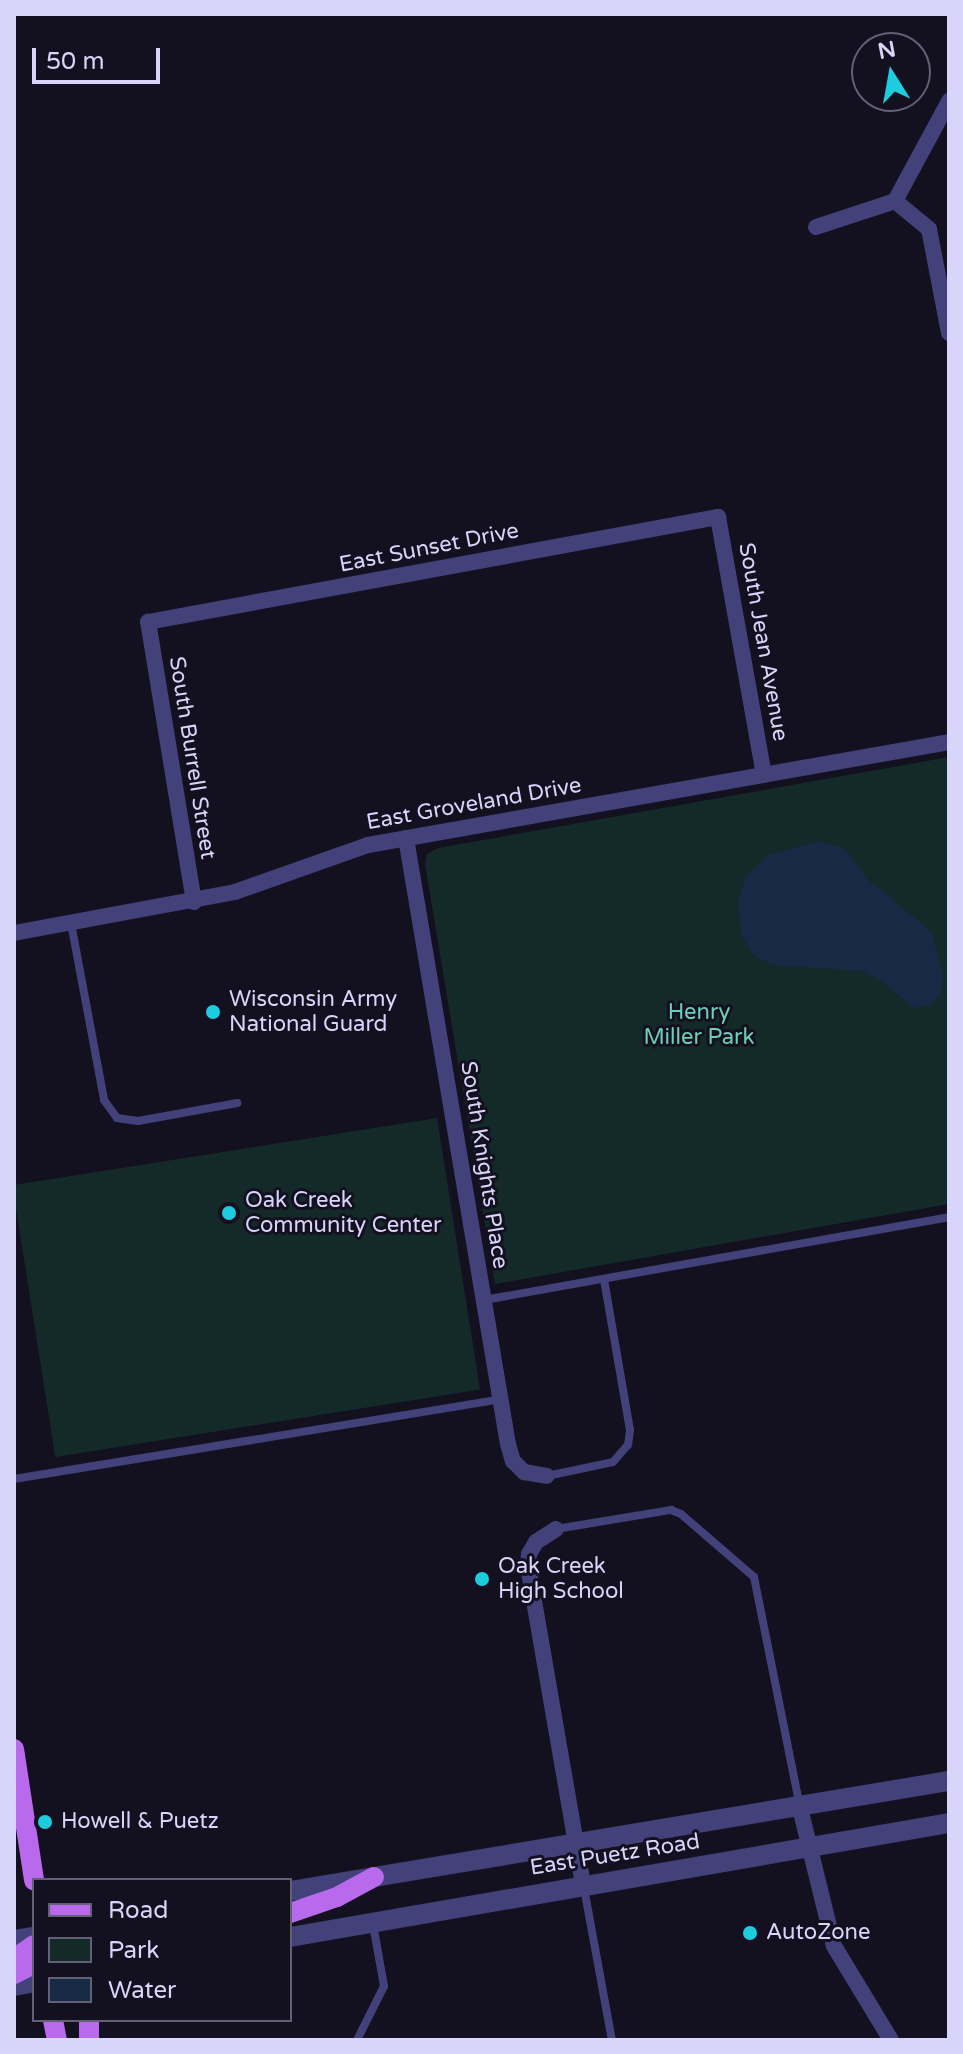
<!DOCTYPE html>
<style>
body{margin:0}
#map{position:relative;width:963px;height:2054px;overflow:hidden;background:#131020;font-family:"Varela Round",sans-serif}
div>[style]{position:absolute}
[style*='--x']{left:calc(var(--x)*1px);top:calc(var(--y)*1px);width:calc(var(--w)*1px);rotate:calc(var(--a)*1deg)}
.green>*{inset:0;background:#142a29;transform-origin:0 0}
.water>*{inset:0;background:#162945}
.service>*{height:8px;margin:-4px;padding:0 4px;transform-origin:4px;border-radius:4px;background:#42417a}
.minor>*{height:16px;margin:-8px;padding:0 8px;transform-origin:8px;border-radius:8px;background:#42417a}
.tertiary>*{height:20px;margin:-10px;padding:0 10px;transform-origin:10px;border-radius:10px;background:#42417a}
.primary>*{height:20px;margin:-10px;padding:0 10px;transform-origin:10px;border-radius:10px;background:#b96aec}
.dots>*{width:22px;height:22px;translate:-50% -50%;box-sizing:border-box;border:4px solid #131020;border-radius:50%}
span{translate:-50% -50%;white-space:nowrap;text-align:center;line-height:1.15;-webkit-text-stroke:6px #131020;paint-order:stroke}
.street-label{font-size:22px;color:#d9d5fa}
.poi-label{font-size:22px;color:#d9d5fa}
.left{translate:0 -50%;text-align:left}
.park-label{font-size:22px;color:#6bd0b5}
.frame{position:absolute;inset:0;border:16px solid #d9d5fa;pointer-events:none}
.legend{position:absolute;left:32px;top:1878px;width:260px;height:144px;box-sizing:border-box;background:#131020;border:2px solid #625f77;margin:0;padding:10px 14px;list-style:none;font-size:24px;color:#d9d5fa}
.legend li{display:flex;align-items:center;gap:16px;height:40px}
.legend b{width:40px;border:2px solid #625f77}
.north{position:absolute;left:851px;top:32px;width:80px;height:80px;box-sizing:border-box;background:#131020;border:2px solid #625f77;border-radius:50%;rotate:349deg;font-size:22px;font-weight:700;line-height:32px;text-align:center;color:#d9d5fa}
.north::after{content:'';display:block;margin:auto;width:28px;height:36px;background:#1dcdde;clip-path:polygon(50% 0,100% 100%,50% 72%,0 100%)}
.scale{position:absolute;left:32px;top:48px;width:128px;height:36px;box-sizing:border-box;border:4px solid #d9d5fa;border-top:0;padding-left:10px;font-size:24px;line-height:28px;white-space:nowrap;color:#d9d5fa;-webkit-text-stroke:6px #131020;paint-order:stroke}
</style>
<div id="map">
<div class="green">
<i style="clip-path:polygon(949px 757px,949px 1204px,495px 1284px,425px 864px,427px 854px,438px 848px)"></i>
<i style="left:437px;top:1118px;width:275px;height:430px;rotate:81deg"></i>
</div>
<div class="water">
<i style="clip-path:polygon(820px 841px,846px 849px,867px 879px,931px 931px,943px 975px,940px 995px,931px 1005px,914px 1008px,880px 980px,863px 971px,773px 965px,752px 954px,741px 933px,738px 901px,746px 875px,770px 854px)"></i>
</div>
<div class="service">
<i style="--x:71;--y:923;--w:180;--a:79.4"></i>
<i style="--x:104;--y:1100;--w:22;--a:54"></i>
<i style="--x:117;--y:1118;--w:21;--a:8"></i>
<i style="--x:138;--y:1121;--w:101;--a:-10.3"></i>
<i style="--x:484;--y:1300;--w:472;--a:-10.1"></i>
<i style="--x:547;--y:1476;--w:67;--a:-12"></i>
<i style="--x:613;--y:1462;--w:23;--a:-49"></i>
<i style="--x:628;--y:1445;--w:15;--a:-82"></i>
<i style="--x:630;--y:1430;--w:153;--a:-99.8"></i>
<i style="--x:14;--y:1479;--w:494;--a:-9.3"></i>
<i style="--x:556;--y:1529;--w:117;--a:-9.4"></i>
<i style="--x:671;--y:1510;--w:11;--a:22"></i>
<i style="--x:681;--y:1514;--w:96;--a:40.8"></i>
<i style="--x:754;--y:1577;--w:230;--a:78.7"></i>
<i style="--x:584;--y:1888;--w:155;--a:79.6"></i>
<i style="--x:357;--y:2040;--w:60;--a:-63.4"></i>
<i style="--x:384;--y:1986;--w:63;--a:-100.1"></i>
</div>
<div class="minor">
<i style="--x:895;--y:201;--w:44;--a:39.5"></i>
<i style="--x:929;--y:229;--w:106;--a:79.1"></i>
<i style="--x:816;--y:227;--w:83;--a:-18.2"></i>
<i style="--x:895;--y:201;--w:114;--a:-61.6"></i>
<i style="--x:406;--y:838;--w:615;--a:80.45"></i>
<i style="--x:508;--y:1444;--w:18;--a:74"></i>
<i style="--x:513;--y:1461;--w:16;--a:45"></i>
<i style="--x:524;--y:1472;--w:23;--a:10"></i>
<i style="--x:194;--y:902;--w:284;--a:-99.3"></i>
<i style="--x:148;--y:622;--w:580;--a:-10.44"></i>
<i style="--x:718;--y:517;--w:262;--a:79.9"></i>
<i style="--x:14;--y:933;--w:225;--a:-10.5"></i>
<i style="--x:235;--y:892;--w:141;--a:-19.5"></i>
<i style="--x:368;--y:845;--w:590;--a:-10.05"></i>
<i style="--x:556;--y:1529;--w:24;--a:147"></i>
<i style="--x:536;--y:1542;--w:14;--a:120"></i>
<i style="--x:529;--y:1554;--w:12;--a:95"></i>
<i style="--x:528;--y:1566;--w:323;--a:80.2"></i>
<i style="--x:800;--y:1808;--w:142;--a:76.2"></i>
<i style="--x:834;--y:1946;--w:110;--a:58.8"></i>
</div>
<div class="tertiary">
<i style="--x:290;--y:1891;--w:668;--a:-9.48"></i>
<i style="--x:290;--y:1937;--w:669;--a:-9.81"></i>
<i style="--x:14;--y:1940;--w:20;--a:-9"></i>
<i style="--x:14;--y:1986;--w:20;--a:-11"></i>
</div>
<div class="primary">
<i style="--x:14;--y:1749;--w:133;--a:81.3"></i>
<i style="--x:290;--y:1913;--w:50;--a:-18.8"></i>
<i style="--x:337;--y:1897;--w:42;--a:-28.4"></i>
<i style="--x:14;--y:1959;--w:24;--a:-35"></i>
<i style="--x:14;--y:1974;--w:22;--a:-27"></i>
<i style="--x:53;--y:2020;--w:20;--a:79"></i>
<i style="--x:89;--y:2040;--w:20;--a:-90"></i>
</div>
<div class="dots">
<i style="left:213px;top:1012px;background:#1dcdde"></i>
<i style="left:229px;top:1213px;background:#1dcdde"></i>
<i style="left:482px;top:1579px;background:#1dcdde"></i>
<i style="left:45px;top:1822px;background:#1dcdde"></i>
<i style="left:750px;top:1933px;background:#1dcdde"></i>
</div>
<div class="street-label">
<span style="left:429px;top:548px;rotate:-11deg">East Sunset Drive</span>
<span style="left:763px;top:642px;rotate:80deg">South Jean Avenue</span>
<span style="left:192px;top:758px;rotate:81deg">South Burrell Street</span>
<span style="left:474px;top:804px;rotate:-10deg">East Groveland Drive</span>
<span style="left:484px;top:1165px;rotate:81deg">South Knights Place</span>
<span style="left:615px;top:1855px;rotate:-9deg">East Puetz Road</span>
</div>
<div class="poi-label">
<span class="left" style="left:229px;top:1012px">Wisconsin Army<br>National Guard</span>
<span class="left" style="left:245px;top:1213px">Oak Creek<br>Community Center</span>
<span class="left" style="left:498px;top:1579px">Oak Creek<br>High School</span>
<span class="left" style="left:61px;top:1822px">Howell &amp; Puetz</span>
<span class="left" style="left:766px;top:1933px">AutoZone</span>
</div>
<div class="park-label">
<span style="left:699px;top:1025px">Henry<br>Miller Park</span>
</div>
<div class="frame"></div>
<ul class="legend">
<li><b style="height:10px;background:#b96aec"></b>Road</li>
<li><b style="height:22px;background:#142a29"></b>Park</li>
<li><b style="height:22px;background:#162945"></b>Water</li>
</ul>
<div class="north">N</div>
<div class="scale">50 m</div>
</div>
